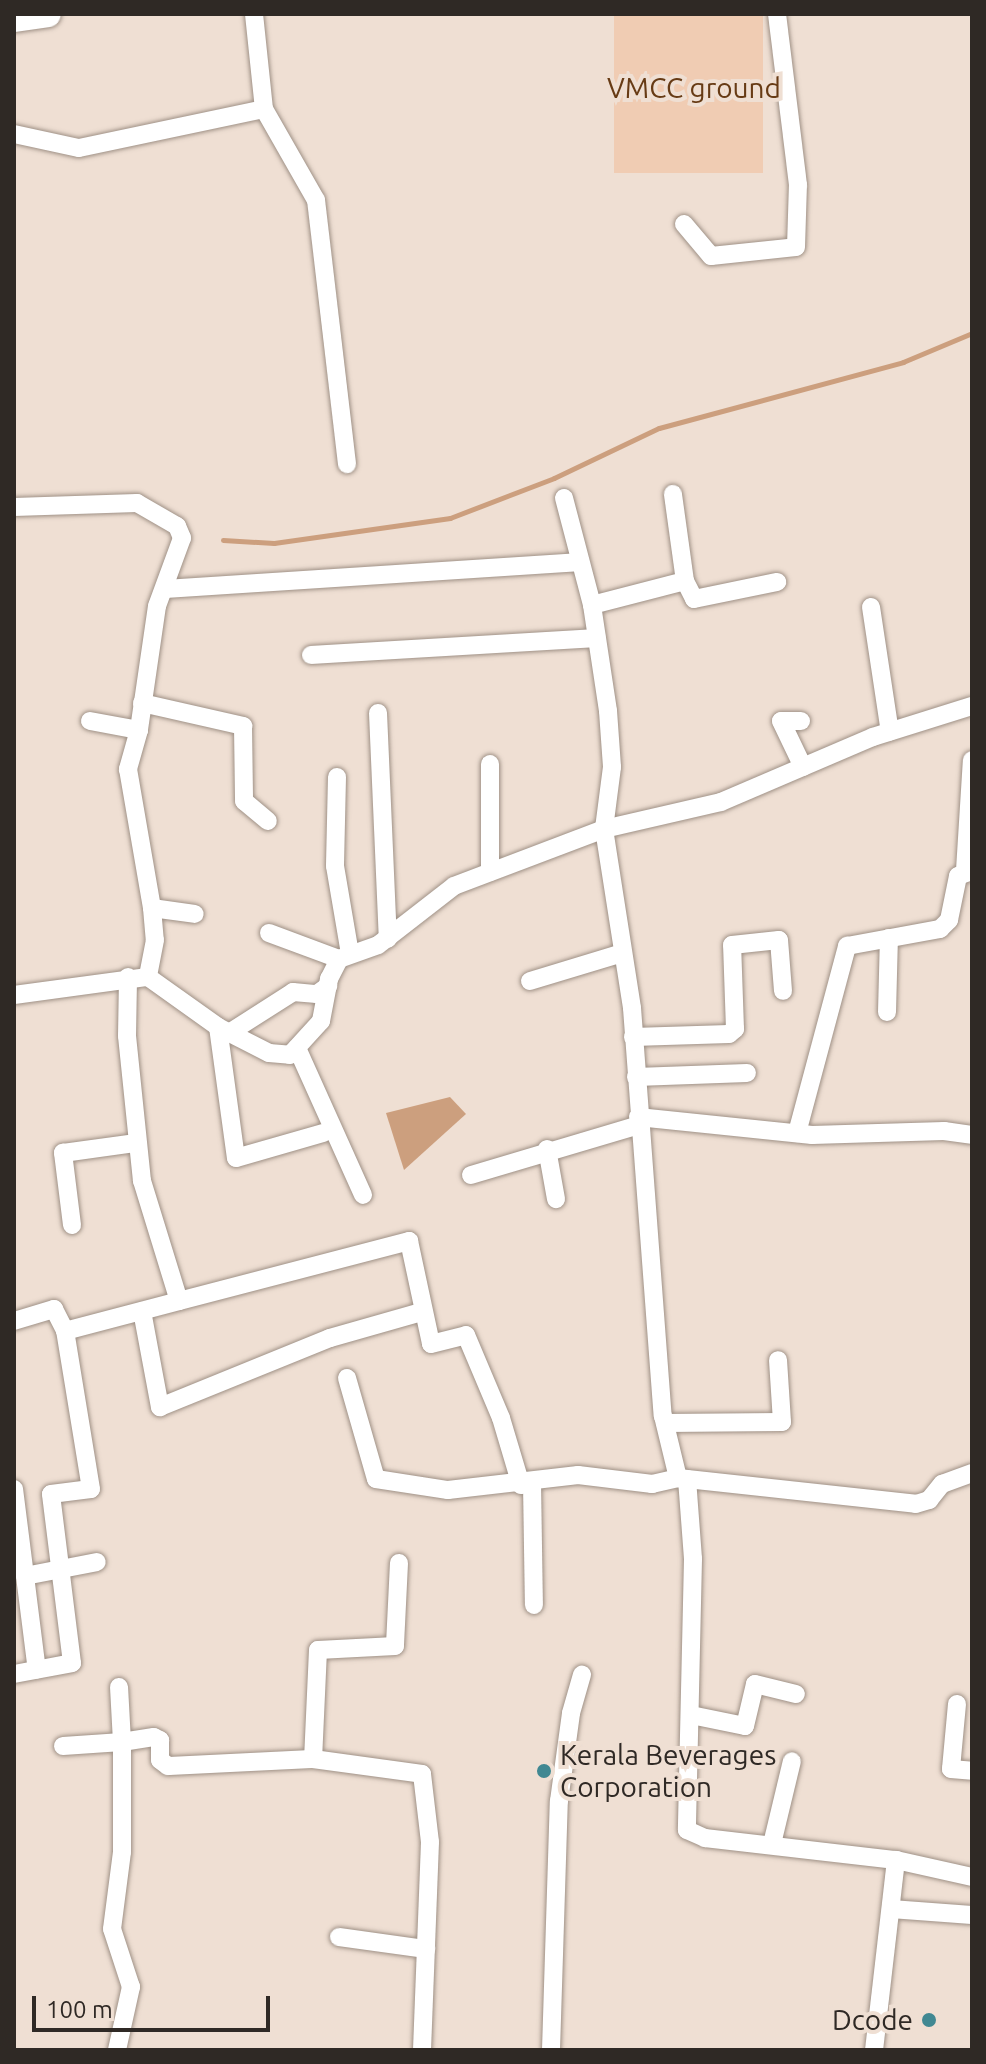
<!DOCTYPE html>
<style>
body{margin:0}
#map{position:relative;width:986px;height:2064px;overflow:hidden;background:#efdfd3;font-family:Ubuntu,sans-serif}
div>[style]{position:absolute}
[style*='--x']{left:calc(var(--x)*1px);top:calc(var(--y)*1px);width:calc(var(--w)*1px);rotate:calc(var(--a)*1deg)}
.green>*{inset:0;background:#f0ccb3;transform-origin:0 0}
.water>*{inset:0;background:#cc9f7e}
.stream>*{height:5px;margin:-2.5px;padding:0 2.5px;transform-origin:2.5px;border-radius:2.5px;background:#cc9f7e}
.roads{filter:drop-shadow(0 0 2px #9f9186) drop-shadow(0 0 2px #9f9186)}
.street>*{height:18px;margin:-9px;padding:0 9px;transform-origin:9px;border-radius:9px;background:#fff}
.secondary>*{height:26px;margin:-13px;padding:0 13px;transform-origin:13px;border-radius:13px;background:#fff}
.dots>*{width:22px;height:22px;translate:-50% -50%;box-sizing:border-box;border:4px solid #efdfd3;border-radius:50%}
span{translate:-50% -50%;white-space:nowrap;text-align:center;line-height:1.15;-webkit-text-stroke:8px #efdfd3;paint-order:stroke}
.park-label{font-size:28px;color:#673b15}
.poi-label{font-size:28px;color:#2f2925}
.left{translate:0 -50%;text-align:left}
.right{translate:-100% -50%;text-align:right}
.frame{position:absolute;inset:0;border:16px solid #2f2925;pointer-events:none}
.scale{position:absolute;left:32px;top:1996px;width:238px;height:36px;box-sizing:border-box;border:4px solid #2f2925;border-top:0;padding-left:10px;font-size:24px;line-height:28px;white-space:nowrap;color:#2f2925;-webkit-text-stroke:6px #efdfd3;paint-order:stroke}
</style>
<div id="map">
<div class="green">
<i style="left:614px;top:14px;width:149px;height:159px"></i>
</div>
<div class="water">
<i style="clip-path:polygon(450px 1097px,466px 1114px,404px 1170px,386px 1113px)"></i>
</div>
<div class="stream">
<i style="--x:223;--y:540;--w:51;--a:3.4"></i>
<i style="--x:274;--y:543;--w:178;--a:-8.1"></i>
<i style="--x:450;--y:518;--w:111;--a:-21"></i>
<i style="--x:554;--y:478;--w:116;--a:-25.5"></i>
<i style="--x:659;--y:428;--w:253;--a:-15.1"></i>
<i style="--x:903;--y:362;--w:75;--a:-22.8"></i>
</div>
<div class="roads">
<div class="street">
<i style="--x:254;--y:14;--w:96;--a:84"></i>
<i style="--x:264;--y:109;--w:105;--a:60.3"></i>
<i style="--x:316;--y:200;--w:266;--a:83.3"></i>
<i style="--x:14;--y:134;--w:66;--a:12.2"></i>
<i style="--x:79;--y:148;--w:189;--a:-11.9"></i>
<i style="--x:684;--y:224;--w:42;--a:49.8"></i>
<i style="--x:711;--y:256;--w:85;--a:-6"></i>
<i style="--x:796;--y:247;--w:62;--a:-88.2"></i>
<i style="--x:798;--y:185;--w:172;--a:-97"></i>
<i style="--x:564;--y:498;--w:111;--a:75.3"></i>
<i style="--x:592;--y:605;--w:107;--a:81.4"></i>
<i style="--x:608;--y:711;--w:56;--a:85.9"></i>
<i style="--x:612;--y:767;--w:63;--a:97.4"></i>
<i style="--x:604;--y:829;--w:181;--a:81.1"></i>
<i style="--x:632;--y:1008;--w:409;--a:85.7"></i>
<i style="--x:663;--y:1416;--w:64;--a:76.4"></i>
<i style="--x:678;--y:1478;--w:239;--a:6.2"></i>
<i style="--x:916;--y:1504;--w:14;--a:-17"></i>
<i style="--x:929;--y:1500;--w:21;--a:-51"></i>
<i style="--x:942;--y:1484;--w:32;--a:-20"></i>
<i style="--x:14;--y:507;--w:123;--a:-1.9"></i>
<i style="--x:137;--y:503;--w:46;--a:29.9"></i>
<i style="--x:177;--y:526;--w:13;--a:67"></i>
<i style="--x:182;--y:538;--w:72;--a:110.2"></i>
<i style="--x:157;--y:606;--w:125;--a:98.3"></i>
<i style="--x:139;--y:730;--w:41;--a:105.8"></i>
<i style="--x:128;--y:769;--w:141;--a:80.2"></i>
<i style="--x:152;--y:908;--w:32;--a:85"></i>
<i style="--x:155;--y:940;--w:38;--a:101"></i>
<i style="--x:685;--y:581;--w:20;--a:63"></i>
<i style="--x:694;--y:599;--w:85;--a:-11.6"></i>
<i style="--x:165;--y:589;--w:413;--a:-3.7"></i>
<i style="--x:592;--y:605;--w:96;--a:-14.5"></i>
<i style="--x:685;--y:581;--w:88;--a:-97.9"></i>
<i style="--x:871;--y:607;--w:126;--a:81.4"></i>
<i style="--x:311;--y:655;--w:286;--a:-3.4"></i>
<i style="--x:142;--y:703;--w:104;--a:12.8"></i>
<i style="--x:243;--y:726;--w:75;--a:89.2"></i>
<i style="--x:244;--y:801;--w:31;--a:40"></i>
<i style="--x:378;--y:713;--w:226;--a:87.5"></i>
<i style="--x:90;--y:721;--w:50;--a:10.4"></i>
<i style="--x:801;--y:721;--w:20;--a:180"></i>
<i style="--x:781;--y:721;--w:51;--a:64.4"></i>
<i style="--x:490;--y:764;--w:108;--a:90"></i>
<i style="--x:337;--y:777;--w:89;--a:91.3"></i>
<i style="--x:335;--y:866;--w:89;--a:80.3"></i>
<i style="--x:965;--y:870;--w:110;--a:-86.4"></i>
<i style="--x:152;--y:908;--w:43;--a:7.9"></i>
<i style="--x:269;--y:933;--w:75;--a:20.4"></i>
<i style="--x:530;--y:981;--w:97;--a:-16.8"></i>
<i style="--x:14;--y:995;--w:135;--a:-7.7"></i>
<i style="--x:148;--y:977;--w:86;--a:35.5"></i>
<i style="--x:218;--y:1027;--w:57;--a:27"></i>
<i style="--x:269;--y:1053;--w:21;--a:5"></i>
<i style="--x:290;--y:1055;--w:46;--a:-47.6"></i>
<i style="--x:321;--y:1021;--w:43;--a:-79.2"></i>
<i style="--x:329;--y:979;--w:22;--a:-63"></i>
<i style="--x:339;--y:959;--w:41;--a:-19.7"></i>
<i style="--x:378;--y:945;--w:96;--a:-37.8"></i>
<i style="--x:454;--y:886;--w:160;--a:-20.8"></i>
<i style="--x:604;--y:829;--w:120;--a:-13"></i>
<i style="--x:721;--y:802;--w:165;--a:-23.2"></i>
<i style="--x:873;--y:737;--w:104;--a:-17.4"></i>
<i style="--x:887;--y:1012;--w:74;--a:-88.5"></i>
<i style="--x:218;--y:1027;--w:132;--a:82.2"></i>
<i style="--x:236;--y:1158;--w:91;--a:-16"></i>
<i style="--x:229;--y:1033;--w:76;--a:-32.6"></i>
<i style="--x:293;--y:992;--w:24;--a:5"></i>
<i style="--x:317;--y:994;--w:14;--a:-36"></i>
<i style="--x:633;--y:1037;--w:96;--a:-1.8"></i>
<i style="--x:729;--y:1034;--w:8;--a:-40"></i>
<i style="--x:735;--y:1029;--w:84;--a:-92"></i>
<i style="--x:732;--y:945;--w:47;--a:-6.1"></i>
<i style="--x:779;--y:940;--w:51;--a:85.5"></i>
<i style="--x:297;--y:1048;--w:161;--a:65.8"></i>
<i style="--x:636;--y:1077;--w:111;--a:-2.1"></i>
<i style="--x:638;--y:1117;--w:175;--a:5.9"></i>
<i style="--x:812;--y:1135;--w:132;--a:-1.7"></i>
<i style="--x:944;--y:1131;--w:28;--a:8"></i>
<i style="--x:797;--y:1133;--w:194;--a:-75"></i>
<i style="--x:847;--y:946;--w:95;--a:-10.4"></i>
<i style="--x:940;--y:929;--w:13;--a:-45"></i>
<i style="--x:949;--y:920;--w:45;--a:-78.4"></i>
<i style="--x:958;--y:876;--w:15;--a:-20"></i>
<i style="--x:547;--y:1149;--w:51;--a:79.8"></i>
<i style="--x:471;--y:1175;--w:175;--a:-16.6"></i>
<i style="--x:72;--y:1225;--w:73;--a:-97.1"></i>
<i style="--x:63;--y:1153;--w:74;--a:-7.8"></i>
<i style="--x:179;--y:1301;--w:238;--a:-14.6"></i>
<i style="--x:409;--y:1241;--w:105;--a:77.9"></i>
<i style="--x:431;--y:1344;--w:36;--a:-14"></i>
<i style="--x:466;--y:1335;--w:90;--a:67.1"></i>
<i style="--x:501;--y:1418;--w:70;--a:73.4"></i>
<i style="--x:142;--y:1311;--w:98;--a:79.4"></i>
<i style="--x:160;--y:1407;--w:183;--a:-22.1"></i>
<i style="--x:330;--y:1338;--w:95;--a:-15.9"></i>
<i style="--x:14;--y:1321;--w:42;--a:-16.7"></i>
<i style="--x:54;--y:1309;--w:25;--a:63"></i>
<i style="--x:347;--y:1378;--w:105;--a:74"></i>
<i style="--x:376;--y:1479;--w:73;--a:8.7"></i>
<i style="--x:448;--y:1490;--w:131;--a:-6.6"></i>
<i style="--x:578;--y:1475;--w:75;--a:6.9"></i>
<i style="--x:652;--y:1484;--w:27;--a:-13"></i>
<i style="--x:665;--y:1423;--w:117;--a:-0.5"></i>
<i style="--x:782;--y:1422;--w:62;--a:-93.7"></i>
<i style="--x:687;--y:1479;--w:80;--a:85.7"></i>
<i style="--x:693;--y:1559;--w:271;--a:91.3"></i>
<i style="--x:687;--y:1830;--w:20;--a:24"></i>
<i style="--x:705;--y:1838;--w:192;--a:6.6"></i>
<i style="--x:896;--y:1860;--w:191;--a:96.6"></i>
<i style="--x:532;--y:1483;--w:122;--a:89.1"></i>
<i style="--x:14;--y:1489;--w:182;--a:82.8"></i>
<i style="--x:399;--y:1563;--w:83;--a:92.8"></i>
<i style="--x:395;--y:1646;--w:77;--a:177"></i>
<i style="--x:318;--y:1650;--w:109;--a:92.6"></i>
<i style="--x:313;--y:1759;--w:110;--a:7.8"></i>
<i style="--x:422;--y:1774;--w:68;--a:83.3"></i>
<i style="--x:430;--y:1842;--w:208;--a:92.2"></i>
<i style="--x:25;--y:1576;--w:73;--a:-11"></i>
<i style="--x:14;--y:1674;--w:59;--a:-10.7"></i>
<i style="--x:72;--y:1663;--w:170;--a:-97.1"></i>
<i style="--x:51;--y:1494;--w:40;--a:-7.1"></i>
<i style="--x:91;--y:1489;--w:160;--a:-99.3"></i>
<i style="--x:65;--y:1331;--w:118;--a:-14.7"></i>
<i style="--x:179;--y:1301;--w:126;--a:-107.1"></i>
<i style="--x:142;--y:1181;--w:146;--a:-95.9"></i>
<i style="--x:127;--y:1036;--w:59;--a:-89"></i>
<i style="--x:957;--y:1704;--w:65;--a:95.3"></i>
<i style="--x:951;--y:1769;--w:21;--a:5"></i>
<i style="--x:691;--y:1715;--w:55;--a:11.5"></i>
<i style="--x:745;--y:1726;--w:43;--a:-76.6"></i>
<i style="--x:755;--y:1684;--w:42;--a:13.7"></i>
<i style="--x:63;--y:1746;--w:59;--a:-3.9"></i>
<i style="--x:122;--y:1742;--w:55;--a:-93.1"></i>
<i style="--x:772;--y:1844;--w:85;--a:-76.5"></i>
<i style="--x:896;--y:1860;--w:78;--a:12.6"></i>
<i style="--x:891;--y:1909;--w:81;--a:4.2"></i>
<i style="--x:339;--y:1937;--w:88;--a:7.9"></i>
<i style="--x:117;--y:2050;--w:65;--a:-77.5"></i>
<i style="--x:131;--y:1987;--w:61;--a:-108.1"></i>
<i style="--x:112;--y:1929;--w:78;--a:-82.6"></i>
<i style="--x:122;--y:1852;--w:110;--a:-90"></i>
<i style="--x:122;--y:1742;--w:32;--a:-9"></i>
<i style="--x:154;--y:1737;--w:7;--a:27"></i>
<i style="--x:160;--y:1740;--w:20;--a:90"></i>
<i style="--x:160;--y:1760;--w:10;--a:37"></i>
<i style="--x:168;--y:1766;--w:145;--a:-2.8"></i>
<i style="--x:551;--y:2050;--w:249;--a:-88.2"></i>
<i style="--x:559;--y:1801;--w:89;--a:-82.2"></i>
<i style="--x:571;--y:1713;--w:40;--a:-74"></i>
</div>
<div class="secondary">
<i style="--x:14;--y:19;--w:34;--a:-8"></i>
</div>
</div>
<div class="dots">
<i style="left:544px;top:1771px;background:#418892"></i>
<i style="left:929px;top:2020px;background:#418892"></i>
</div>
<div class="park-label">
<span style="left:694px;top:88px">VMCC ground</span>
</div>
<div class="poi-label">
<span class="left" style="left:560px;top:1771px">Kerala Beverages<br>Corporation</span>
<span class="right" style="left:913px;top:2020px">Dcode</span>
</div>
<div class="frame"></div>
<div class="scale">100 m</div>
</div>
